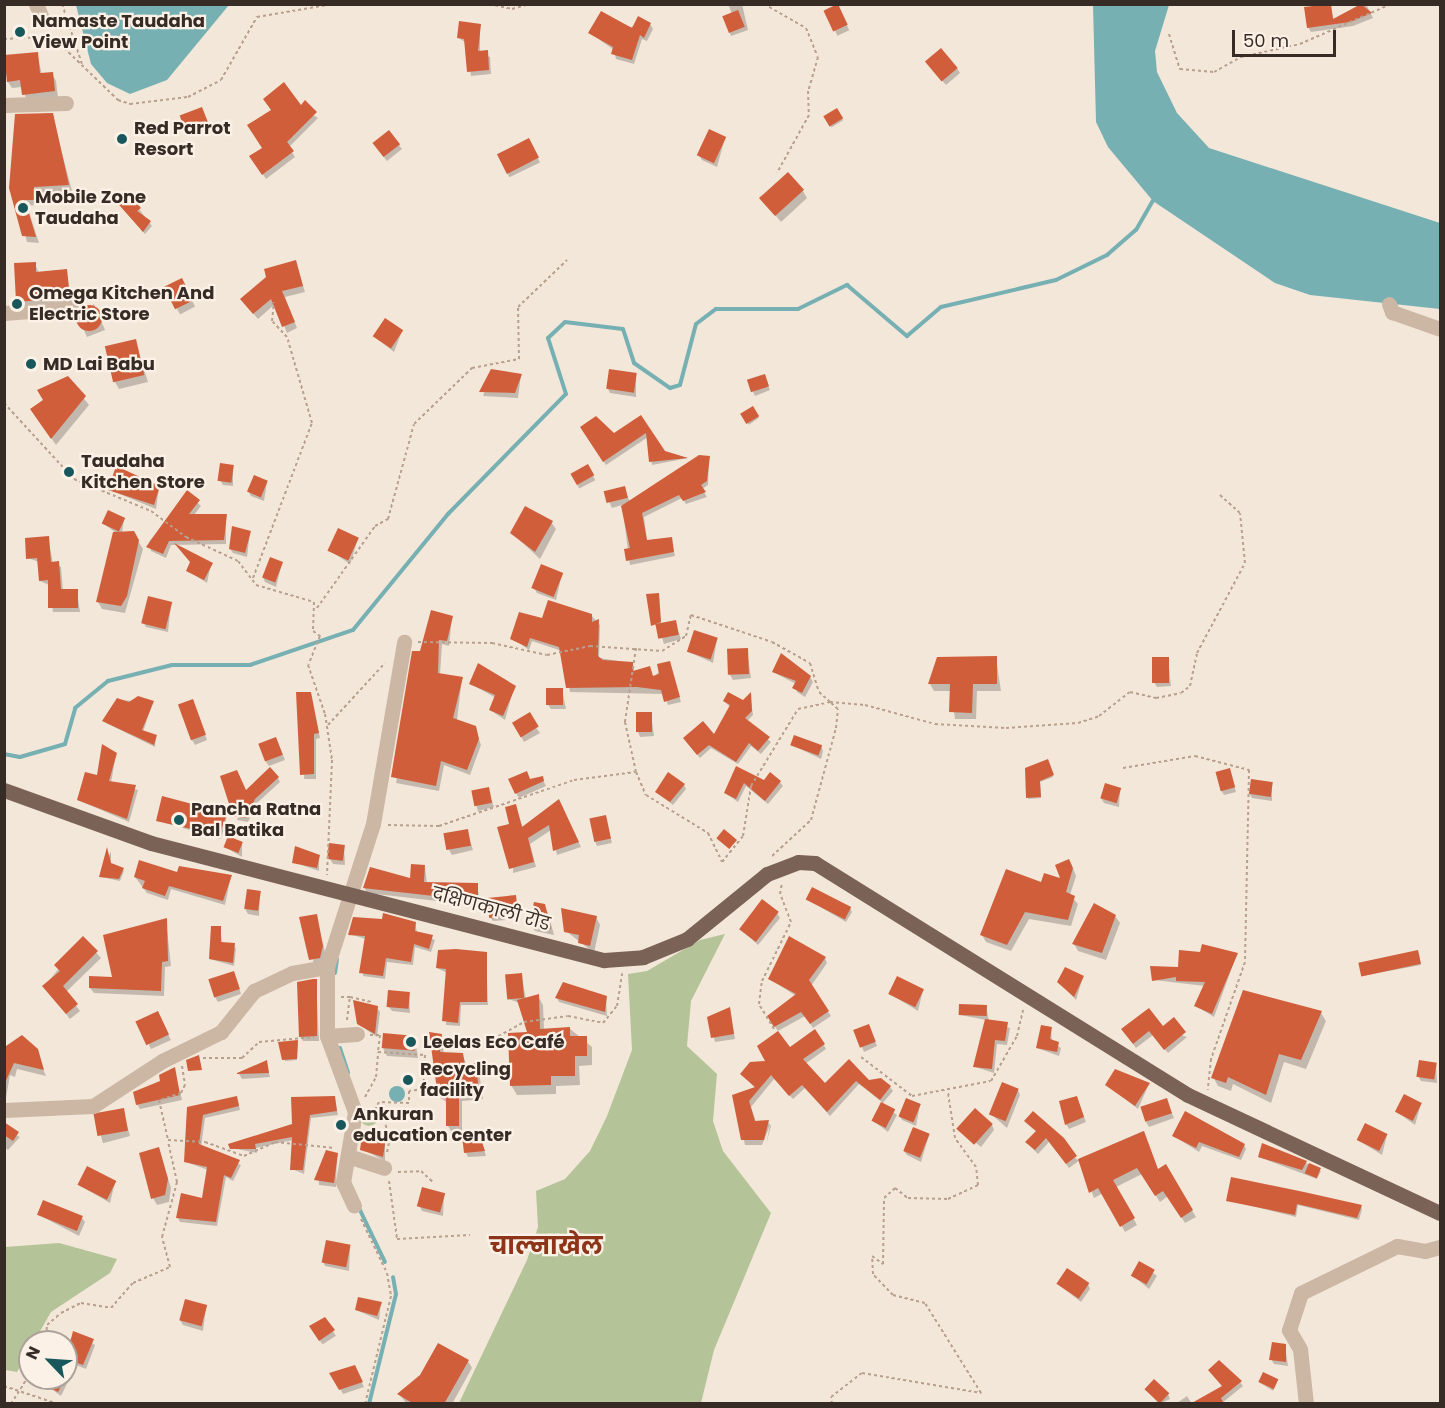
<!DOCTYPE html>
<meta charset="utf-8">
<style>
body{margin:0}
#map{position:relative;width:1445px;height:1408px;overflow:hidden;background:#f3e7d9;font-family:Poppins,"Noto Sans Devanagari",sans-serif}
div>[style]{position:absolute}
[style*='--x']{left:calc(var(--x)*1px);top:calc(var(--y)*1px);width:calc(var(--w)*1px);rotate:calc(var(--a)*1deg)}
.green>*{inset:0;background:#b5c498}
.round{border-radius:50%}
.water>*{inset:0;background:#76b0b3}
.shadow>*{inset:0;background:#0003;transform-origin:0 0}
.stream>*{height:4px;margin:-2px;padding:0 2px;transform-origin:2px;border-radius:2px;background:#76b0b3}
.building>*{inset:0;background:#d05e3b;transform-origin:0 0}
.path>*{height:2px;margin-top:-1px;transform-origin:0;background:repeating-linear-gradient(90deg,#b8a08e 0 3px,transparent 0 6px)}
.minor>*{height:15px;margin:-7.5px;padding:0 7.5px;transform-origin:7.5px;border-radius:7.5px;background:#ccb6a4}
.major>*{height:15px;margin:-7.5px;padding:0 7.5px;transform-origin:7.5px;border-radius:7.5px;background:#7a6256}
.dots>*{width:16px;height:16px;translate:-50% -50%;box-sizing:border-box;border:3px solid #fbf1e6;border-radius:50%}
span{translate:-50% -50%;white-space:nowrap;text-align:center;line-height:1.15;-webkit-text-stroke:4.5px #fbf1e6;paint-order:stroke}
.poi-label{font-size:18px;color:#372b26;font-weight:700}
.left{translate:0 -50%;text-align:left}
.street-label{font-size:18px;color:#372b26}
.district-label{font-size:24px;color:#8d3419;font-weight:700}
.frame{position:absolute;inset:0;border:6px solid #372b26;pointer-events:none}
.north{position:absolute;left:18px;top:1330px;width:60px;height:60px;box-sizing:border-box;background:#fbf1e6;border:2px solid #ada299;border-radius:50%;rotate:295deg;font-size:16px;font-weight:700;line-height:24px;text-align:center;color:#372b26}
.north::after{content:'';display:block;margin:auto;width:21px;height:27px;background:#18585c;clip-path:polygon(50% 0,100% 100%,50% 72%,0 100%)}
.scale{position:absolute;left:1232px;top:30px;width:104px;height:27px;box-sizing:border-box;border:3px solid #372b26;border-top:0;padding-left:8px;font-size:18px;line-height:21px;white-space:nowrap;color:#372b26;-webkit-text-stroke:4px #fbf1e6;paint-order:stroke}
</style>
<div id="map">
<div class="green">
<i style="clip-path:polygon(725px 934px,691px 1001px,687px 1046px,717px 1074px,713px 1121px,723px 1151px,771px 1213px,714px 1350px,701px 1403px,459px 1403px,527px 1260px,538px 1227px,536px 1191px,565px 1179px,590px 1151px,607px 1116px,632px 1050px,628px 974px,647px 971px,700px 940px)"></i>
<i class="round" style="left:360px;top:1108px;width:18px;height:18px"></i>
<i style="clip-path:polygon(59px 1243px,117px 1259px,110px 1273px,51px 1312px,17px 1372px,5px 1370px,5px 1247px)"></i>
</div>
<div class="water">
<i style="clip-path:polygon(76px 5px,76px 4px,229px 5px,167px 80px,130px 94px,107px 83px,91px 64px)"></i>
<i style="clip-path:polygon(1093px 5px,1169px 5px,1155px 51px,1157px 72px,1177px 113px,1209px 148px,1440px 223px,1440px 309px,1310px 295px,1275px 283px,1153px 201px,1108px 147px,1096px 122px)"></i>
<i class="round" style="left:389px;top:1086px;width:16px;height:16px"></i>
</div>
<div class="shadow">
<i style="clip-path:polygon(728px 4px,742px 4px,748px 30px,731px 36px,724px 17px,732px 14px)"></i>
<i style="left:837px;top:4px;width:29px;height:13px;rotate:65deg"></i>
<i style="clip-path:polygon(1366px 4px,1373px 18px,1353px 26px,1311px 32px,1308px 27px,1330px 5px,1334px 20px)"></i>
<i style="clip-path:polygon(650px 24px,653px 29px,647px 41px,642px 39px,634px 64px,616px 59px,614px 50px,590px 33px)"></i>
<i style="clip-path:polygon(480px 25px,480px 53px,490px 57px,491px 74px,471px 76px,466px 43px,459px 38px)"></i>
<i style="clip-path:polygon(37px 53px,42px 75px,52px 74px,56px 81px,58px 98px,27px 101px,22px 87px,12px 88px,8px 82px)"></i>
<i style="clip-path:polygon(930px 67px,957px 68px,960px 73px,946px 85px)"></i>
<i style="clip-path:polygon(301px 107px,318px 118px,289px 147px,295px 157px,266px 179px,254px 161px,264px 149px,273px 111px)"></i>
<i style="left:837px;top:110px;width:12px;height:14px;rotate:59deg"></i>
<i style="clip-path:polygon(204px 113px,210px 128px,191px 136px,188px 131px)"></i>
<i style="clip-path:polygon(52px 115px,72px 191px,36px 193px,37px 205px,27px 206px,39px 243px,27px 242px,13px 187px)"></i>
<i style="clip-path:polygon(725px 138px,717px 167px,702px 160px,699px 155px)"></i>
<i style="left:529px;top:140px;width:25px;height:34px;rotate:64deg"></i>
<i style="clip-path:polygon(399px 145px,402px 149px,387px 161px,377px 148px)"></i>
<i style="clip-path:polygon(803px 191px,807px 198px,781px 222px,761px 198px)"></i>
<i style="clip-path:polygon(117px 202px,139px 209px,152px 226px,145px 234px)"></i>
<i style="clip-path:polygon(296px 262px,305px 292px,285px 297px,297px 328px,287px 333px,275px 304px,258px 319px,242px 300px)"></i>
<i style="clip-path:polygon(35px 264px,39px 273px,66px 270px,72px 304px,21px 308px,15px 265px)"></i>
<i style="left:181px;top:280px;width:30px;height:17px;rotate:62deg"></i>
<i style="clip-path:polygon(94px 304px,105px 330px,87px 337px,78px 317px)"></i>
<i style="clip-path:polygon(402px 331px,394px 352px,375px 337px)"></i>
<i style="clip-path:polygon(135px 341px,148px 382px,119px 389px,115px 382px)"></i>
<i style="clip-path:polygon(492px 370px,521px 375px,518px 398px,483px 396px)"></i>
<i style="clip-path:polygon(636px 374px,636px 397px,610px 393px,608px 389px)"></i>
<i style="clip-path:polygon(68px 378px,89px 405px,56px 445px,37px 417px)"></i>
<i style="clip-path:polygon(766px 380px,770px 390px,755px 396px,753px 392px)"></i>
<i style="left:752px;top:408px;width:12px;height:12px;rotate:55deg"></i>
<i style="clip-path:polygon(641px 417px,664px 452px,688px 458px,652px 465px,648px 437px,606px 465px,582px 428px,614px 435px)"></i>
<i style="clip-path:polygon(709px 458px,708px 485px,702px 489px,707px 497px,686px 504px,682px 498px,644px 517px,647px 541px,671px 538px,675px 556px,630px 565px,622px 505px,612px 508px,606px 494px,624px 488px,630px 502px)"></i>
<i style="clip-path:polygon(233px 466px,233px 486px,223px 485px,220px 480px)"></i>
<i style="left:588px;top:466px;width:16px;height:18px;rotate:63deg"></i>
<i style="clip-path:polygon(267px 482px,264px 501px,251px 496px,248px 491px)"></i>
<i style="clip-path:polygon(159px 487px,156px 509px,110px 490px)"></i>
<i style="clip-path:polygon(187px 492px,201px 506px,194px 515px,226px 515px,226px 544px,171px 545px,166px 558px,151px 551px,149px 542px)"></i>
<i style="clip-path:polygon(124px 519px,122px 533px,133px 533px,143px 549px,125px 613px,102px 609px,98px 602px,115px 532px,104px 524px)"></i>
<i style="clip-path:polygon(551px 522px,556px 529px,540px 559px,512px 533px)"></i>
<i style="clip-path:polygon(250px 532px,247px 557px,233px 553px,230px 549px)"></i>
<i style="clip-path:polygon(48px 538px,53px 563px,61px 567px,63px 591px,77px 591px,80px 612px,53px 612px,49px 585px,40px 581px,39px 562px,28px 558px)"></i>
<i style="clip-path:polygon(358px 539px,350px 564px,329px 550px)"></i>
<i style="clip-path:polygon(282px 563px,276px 587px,265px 582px,263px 577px)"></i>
<i style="clip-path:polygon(211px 564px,207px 583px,188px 571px)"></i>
<i style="clip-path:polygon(562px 574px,556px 600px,537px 593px,534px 588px)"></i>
<i style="clip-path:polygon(658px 594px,661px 625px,675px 622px,681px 639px,664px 644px,658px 625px,652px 625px)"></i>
<i style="clip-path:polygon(171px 604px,168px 632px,146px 627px,143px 622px)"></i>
<i style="clip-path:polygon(591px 615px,600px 625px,599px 658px,632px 663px,635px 672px,653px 677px,670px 663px,681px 702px,668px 705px,664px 694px,570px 692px,562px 651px,532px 641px,529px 650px,512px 638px,543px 620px)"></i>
<i style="clip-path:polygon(452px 617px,449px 646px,442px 644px,440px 675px,462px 678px,457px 720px,475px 728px,481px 745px,470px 775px,444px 765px,439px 791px,396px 783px,421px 652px)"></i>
<i style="clip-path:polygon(717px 639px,713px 663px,689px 652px)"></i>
<i style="clip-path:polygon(747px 650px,751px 678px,733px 680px,730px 675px)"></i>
<i style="clip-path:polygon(996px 658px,1001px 691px,977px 691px,976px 719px,955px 719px,951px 691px,934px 691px,930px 684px)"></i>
<i style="clip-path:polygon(1168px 658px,1171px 686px,1157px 687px,1154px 682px)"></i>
<i style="clip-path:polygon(773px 672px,810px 677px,813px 682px,805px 697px,797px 692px,796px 684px)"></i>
<i style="clip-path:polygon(471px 684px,514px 687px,505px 720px,490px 710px,496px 698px)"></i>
<i style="clip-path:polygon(562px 689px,566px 709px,551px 709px,548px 705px)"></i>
<i style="clip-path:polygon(310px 693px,320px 738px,316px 739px,316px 779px,304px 779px)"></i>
<i style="clip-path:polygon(750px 694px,753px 715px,747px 721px,771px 742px,761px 754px,751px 746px,738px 764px,711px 748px,700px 758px,687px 742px,714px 737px,730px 707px,724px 701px,743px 702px)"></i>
<i style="clip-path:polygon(118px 700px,153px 702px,143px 732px,156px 736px,155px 747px,106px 723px)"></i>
<i style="clip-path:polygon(195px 706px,207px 740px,195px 745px,192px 740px)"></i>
<i style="clip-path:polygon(651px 714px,654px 736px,640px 737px,638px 732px)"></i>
<i style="clip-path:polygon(527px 716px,540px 733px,524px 742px,514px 723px)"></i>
<i style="clip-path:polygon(278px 743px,285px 760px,269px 766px,266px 762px)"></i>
<i style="clip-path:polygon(792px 745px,821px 746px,823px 751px,821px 759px)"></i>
<i style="clip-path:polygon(116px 754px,111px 783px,138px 790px,129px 822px,78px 800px)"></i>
<i style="clip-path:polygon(1047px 761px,1053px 777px,1040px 782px,1041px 798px,1028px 799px)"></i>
<i style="clip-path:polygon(737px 768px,764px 782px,780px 782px,783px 786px,768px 804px,746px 786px,738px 802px,725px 793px)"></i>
<i style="clip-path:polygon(1229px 770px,1236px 792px,1224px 795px,1221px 790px)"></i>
<i style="clip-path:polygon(278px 778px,280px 782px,257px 803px,248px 822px,237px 820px,246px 792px)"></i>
<i style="clip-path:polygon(542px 778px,546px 786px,519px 798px,516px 793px,530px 780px)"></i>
<i style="clip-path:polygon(1272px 783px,1272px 801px,1252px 798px,1249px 793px)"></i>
<i style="clip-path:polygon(684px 785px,686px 789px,673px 805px,656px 792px)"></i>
<i style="clip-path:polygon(488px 789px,494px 807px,478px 811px,472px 792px)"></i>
<i style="clip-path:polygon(1120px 789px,1119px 807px,1104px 803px,1101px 798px)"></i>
<i style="clip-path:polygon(515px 806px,523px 828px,561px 806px,581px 847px,557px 855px,551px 830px,530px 844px,536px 867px,513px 873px)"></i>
<i style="clip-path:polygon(229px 808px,221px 839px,158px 821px,216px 811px)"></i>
<i style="clip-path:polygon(605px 817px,612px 843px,597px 846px,595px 841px)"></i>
<i style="clip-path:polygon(467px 831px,473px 850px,452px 855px,449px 850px)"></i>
<i style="clip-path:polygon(242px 843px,242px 857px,225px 847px)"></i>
<i style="clip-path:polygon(344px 847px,345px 865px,333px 864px,330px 859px)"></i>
<i style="clip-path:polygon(111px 851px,111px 865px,124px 871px,120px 881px,101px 877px)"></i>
<i style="clip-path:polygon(319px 856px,319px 871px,293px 862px)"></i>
<i style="clip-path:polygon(425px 867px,427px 884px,477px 885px,481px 906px,367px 893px,364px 887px,411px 880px)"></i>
<i style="clip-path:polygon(1073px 868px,1076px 876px,1070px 895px,1078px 904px,1071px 926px,1029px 919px,1011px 951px,986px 942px,982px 935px,1042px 884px,1062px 880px)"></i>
<i style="clip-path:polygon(178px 874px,231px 876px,225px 905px,171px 889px,168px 900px,147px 893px,135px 877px)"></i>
<i style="clip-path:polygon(260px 893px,259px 916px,248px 914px,245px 909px)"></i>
<i style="clip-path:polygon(515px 897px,519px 919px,493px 921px,490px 917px)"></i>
<i style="clip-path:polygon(807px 899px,850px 908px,852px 912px,846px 922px)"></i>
<i style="clip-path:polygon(544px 905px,548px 913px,554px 935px,535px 931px,530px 923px)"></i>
<i style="clip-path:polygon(777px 913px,780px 918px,758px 945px,740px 928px)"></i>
<i style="clip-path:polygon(316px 915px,325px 952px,322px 963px,313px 964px)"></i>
<i style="clip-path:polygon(1115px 916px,1120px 923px,1106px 960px,1078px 951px,1074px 944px)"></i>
<i style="clip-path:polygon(596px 917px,600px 925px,594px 953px,566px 931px)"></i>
<i style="clip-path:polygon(166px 920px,171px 966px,165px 967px,164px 996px,94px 993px,90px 988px,114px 979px)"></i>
<i style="clip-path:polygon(415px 924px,417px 932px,435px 940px,431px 952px,415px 947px,413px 965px,387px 962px,385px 979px,363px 976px,366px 939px,349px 934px)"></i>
<i style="clip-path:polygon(220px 927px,222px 943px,236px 948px,234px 966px,210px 959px)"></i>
<i style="clip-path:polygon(83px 938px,101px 958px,66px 992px,80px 1011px,70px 1019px,44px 987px)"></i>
<i style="clip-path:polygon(1419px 953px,1421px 965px,1362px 976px)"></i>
<i style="clip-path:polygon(486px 954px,488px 1005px,461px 1005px,460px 1026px,446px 1025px,447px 973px,437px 968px)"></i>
<i style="clip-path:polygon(1237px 954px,1214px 1017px,1196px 1006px,1205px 986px,1154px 980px)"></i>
<i style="clip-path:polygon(825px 958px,827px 963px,811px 986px,831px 1016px,813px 1028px,805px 1016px,778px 1031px,771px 1021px,796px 996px,770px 979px)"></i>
<i style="clip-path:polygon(521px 974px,526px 999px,538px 996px,543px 1005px,544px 1030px,569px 1028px,592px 1047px,592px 1065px,579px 1066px,580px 1085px,556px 1086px,556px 1094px,517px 1095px,511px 1085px,529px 1034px,520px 1003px,508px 999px)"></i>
<i style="clip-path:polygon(236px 977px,241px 994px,218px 1002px,215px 997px)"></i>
<i style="clip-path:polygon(1083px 977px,1076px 1000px,1059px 982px)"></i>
<i style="clip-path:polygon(316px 981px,319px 1041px,303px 1041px,301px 1037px)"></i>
<i style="clip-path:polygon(923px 990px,918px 1011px,890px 994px)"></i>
<i style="clip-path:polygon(409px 993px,410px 1013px,392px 1011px,389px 1007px)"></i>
<i style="clip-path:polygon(557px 998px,606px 998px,607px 1016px,559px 1002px)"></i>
<i style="clip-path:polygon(986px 1006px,989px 1021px,1010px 1028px,1007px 1045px,997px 1044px,994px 1073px,975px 1067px,986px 1020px,960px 1015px)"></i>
<i style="clip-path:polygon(377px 1008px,380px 1012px,377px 1037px,358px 1024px)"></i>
<i style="clip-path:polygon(730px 1009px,735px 1039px,715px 1042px,709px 1018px)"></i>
<i style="clip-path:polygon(1321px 1013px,1326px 1021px,1306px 1069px,1284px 1062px,1271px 1103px,1233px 1084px,1231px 1091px,1218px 1086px,1213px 1077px)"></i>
<i style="clip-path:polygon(160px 1018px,171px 1040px,151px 1049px,149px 1045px)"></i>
<i style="clip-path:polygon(1163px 1028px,1187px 1037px,1168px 1053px,1153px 1035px,1136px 1048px,1126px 1034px)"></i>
<i style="clip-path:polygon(1051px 1029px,1052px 1042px,1061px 1048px,1059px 1056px,1037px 1048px)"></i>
<i style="clip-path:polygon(871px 1031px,877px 1046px,864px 1052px,862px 1047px)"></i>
<i style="clip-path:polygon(430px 1034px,441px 1035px,444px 1054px,462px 1054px,467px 1066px,475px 1065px,479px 1072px,483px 1099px,462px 1101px,462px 1133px,452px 1133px,448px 1126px,448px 1103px,439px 1097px)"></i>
<i style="clip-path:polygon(22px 1037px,32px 1044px,46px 1076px,17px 1069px,15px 1077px,10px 1075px,4px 1109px,4px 1045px,11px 1048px)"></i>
<i style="clip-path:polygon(415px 1038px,418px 1058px,387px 1056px,383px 1048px)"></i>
<i style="clip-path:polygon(298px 1041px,297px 1060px,285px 1061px,284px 1059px)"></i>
<i style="clip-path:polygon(823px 1044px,826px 1049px,805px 1064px,825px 1085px,849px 1061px,868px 1081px,890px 1087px,893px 1091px,882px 1104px,897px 1115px,888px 1132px,872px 1120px,882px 1102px,859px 1084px,830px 1116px,805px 1088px,793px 1099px,774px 1079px,751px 1107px,756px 1122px,768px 1122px,771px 1126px,766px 1145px,770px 1125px,762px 1145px,745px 1145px,734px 1096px,756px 1089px,742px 1074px,790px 1049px)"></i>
<i style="clip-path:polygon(266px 1062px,270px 1077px,242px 1079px,239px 1074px)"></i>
<i style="clip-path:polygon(1436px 1064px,1437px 1083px,1421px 1081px,1418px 1076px)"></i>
<i style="clip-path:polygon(174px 1069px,182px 1100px,140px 1109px,137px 1104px)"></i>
<i style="clip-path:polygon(1149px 1084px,1138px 1109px,1107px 1085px)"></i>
<i style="clip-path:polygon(1018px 1090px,1020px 1095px,1007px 1128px,991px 1114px)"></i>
<i style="clip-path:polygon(334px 1097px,338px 1115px,311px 1118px,304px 1174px,292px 1169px,293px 1140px,256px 1148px,257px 1153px,231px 1148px,293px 1125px)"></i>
<i style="clip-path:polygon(1166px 1099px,1174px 1118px,1149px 1127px,1146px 1122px)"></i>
<i style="clip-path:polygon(238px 1101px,240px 1110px,205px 1118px,201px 1147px,241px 1165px,233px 1181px,226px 1177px,217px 1226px,180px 1222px,178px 1218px,203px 1200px,208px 1170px,186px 1162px,188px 1108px)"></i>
<i style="clip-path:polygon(1079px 1103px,1086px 1122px,1069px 1129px,1066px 1124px)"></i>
<i style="clip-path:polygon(1421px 1104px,1415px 1125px,1397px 1112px)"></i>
<i style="clip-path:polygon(920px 1105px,916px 1126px,902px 1120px,900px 1116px)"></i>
<i style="left:123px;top:1110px;width:27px;height:28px;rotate:75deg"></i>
<i style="clip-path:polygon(1025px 1122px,1078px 1160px,1143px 1131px,1158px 1170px,1165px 1166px,1196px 1217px,1185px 1223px,1168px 1196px,1160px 1202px,1142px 1174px,1116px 1187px,1137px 1225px,1125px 1232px,1103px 1193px,1094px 1198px,1080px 1160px,1069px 1168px,1049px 1142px,1038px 1154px,1027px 1143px,1037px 1132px)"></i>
<i style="clip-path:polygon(992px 1125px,994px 1130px,981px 1147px,960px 1130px)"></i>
<i style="clip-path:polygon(4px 1129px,20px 1137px,8px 1150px,4px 1147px)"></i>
<i style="clip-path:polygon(479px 1134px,486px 1156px,468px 1157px,466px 1153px)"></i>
<i style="clip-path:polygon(929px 1135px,921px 1162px,907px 1155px,904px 1151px)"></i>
<i style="clip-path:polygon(1387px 1135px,1382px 1155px,1358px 1140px)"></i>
<i style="clip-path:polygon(1174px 1136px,1244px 1145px,1246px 1149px,1241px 1160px,1202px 1146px,1199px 1152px)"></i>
<i style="clip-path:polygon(385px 1140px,385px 1161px,362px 1149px)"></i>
<i style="clip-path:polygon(159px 1149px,171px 1188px,169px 1202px,157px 1205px,153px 1198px)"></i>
<i style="clip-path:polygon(337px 1154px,336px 1187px,319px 1185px,318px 1170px,324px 1171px)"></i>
<i style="clip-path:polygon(1259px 1157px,1306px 1163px,1321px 1171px,1317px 1179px)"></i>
<i style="clip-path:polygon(115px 1182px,110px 1203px,79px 1185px)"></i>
<i style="clip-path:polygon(444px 1194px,443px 1216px,422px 1211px,420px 1207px)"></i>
<i style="clip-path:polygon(1228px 1200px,1361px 1206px,1362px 1209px,1359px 1220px,1298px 1205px,1296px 1217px)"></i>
<i style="clip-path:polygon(39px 1215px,82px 1218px,85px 1222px,79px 1236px)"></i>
<i style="clip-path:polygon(350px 1247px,349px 1271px,325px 1266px,323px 1262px)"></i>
<i style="clip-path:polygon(1140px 1263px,1157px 1276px,1149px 1289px,1132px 1275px)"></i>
<i style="clip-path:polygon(1058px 1284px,1088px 1284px,1090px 1289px,1081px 1302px)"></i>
<i style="clip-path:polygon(381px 1303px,379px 1320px,356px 1310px)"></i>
<i style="clip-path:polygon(206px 1307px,203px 1331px,183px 1325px,180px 1320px)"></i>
<i style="left:325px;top:1319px;width:20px;height:16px;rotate:57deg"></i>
<i style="clip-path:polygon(74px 1333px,95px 1345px,86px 1369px,76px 1365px,61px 1396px,46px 1385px,50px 1378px,66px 1378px,66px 1347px)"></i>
<i style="clip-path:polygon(1285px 1345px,1288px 1366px,1274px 1364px,1271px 1359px)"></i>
<i style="clip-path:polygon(468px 1361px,472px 1368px,452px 1404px,407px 1404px,399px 1394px,421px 1376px)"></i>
<i style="clip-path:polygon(354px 1367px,364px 1387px,343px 1394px,332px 1374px)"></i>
<i style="clip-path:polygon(1276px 1381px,1273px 1391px,1259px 1382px)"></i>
<i style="clip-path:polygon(1240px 1382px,1243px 1386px,1222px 1403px,1211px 1404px)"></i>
<i style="clip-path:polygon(1146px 1389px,1168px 1394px,1170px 1399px,1159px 1404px)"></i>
<i style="clip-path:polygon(1187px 1396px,1192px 1404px,1177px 1404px,1177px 1403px)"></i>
</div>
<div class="stream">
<i style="--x:4;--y:754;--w:16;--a:11"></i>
<i style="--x:20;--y:757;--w:47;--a:-16.1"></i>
<i style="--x:65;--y:744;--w:37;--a:-74"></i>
<i style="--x:75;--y:708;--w:43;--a:-39.3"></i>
<i style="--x:108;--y:681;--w:66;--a:-14"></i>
<i style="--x:172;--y:665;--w:78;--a:0"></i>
<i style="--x:250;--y:665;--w:109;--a:-18.8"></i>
<i style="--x:353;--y:630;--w:150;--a:-50.7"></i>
<i style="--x:448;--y:514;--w:168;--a:-45.5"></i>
<i style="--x:566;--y:394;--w:59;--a:-107.8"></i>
<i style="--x:548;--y:338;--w:23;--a:-43"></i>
<i style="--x:565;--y:322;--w:58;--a:6.9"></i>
<i style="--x:623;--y:329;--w:36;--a:72"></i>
<i style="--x:634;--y:363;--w:44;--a:34.8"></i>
<i style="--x:670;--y:388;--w:10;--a:-17"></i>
<i style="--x:680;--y:385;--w:63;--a:-75.3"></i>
<i style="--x:696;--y:324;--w:25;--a:-37"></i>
<i style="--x:716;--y:309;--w:82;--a:0"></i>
<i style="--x:798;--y:309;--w:55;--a:-26.1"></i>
<i style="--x:847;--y:285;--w:79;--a:40.4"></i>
<i style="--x:907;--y:336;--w:45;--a:-40.5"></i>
<i style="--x:941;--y:307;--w:118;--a:-13.2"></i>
<i style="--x:1056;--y:280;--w:57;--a:-26.1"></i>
<i style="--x:1107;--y:255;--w:38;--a:-41"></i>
<i style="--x:1136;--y:230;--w:34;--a:-60"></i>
<i style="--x:335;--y:973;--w:14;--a:-82"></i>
<i style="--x:340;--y:1048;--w:26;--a:72"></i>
<i style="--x:358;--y:1206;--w:62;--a:64.3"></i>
<i style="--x:369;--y:1404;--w:113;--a:-76.2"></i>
<i style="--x:396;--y:1294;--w:17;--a:-100"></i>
</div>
<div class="building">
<i style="left:838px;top:4px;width:23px;height:16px;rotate:65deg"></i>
<i style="clip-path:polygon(1331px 4px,1333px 19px,1361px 4px,1372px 13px,1350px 22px,1307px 28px,1304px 7px)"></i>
<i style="left:738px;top:10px;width:18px;height:17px;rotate:68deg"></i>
<i style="clip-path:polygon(601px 11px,632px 28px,638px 16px,651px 23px,644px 38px,640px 35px,632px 60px,611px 54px,613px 47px,588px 33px)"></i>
<i style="clip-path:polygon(459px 21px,481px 24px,478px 51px,488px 50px,489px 70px,467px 72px,464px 39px,457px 38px)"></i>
<i style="left:941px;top:48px;width:26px;height:21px;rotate:50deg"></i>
<i style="clip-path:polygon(38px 52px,40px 73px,53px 72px,55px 91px,22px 95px,20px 80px,7px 82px,4px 55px)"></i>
<i style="clip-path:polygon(284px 82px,301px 105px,305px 100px,317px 112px,287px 142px,294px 151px,262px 175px,249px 156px,262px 148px,247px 125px,271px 110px,263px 99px)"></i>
<i style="left:202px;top:107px;width:17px;height:24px;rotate:69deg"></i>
<i style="left:837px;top:108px;width:12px;height:16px;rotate:59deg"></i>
<i style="clip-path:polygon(53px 113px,69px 185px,34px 187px,35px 200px,25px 200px,36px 237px,22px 236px,9px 188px,15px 114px)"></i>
<i style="left:709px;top:129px;width:19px;height:29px;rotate:25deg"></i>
<i style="left:389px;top:130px;width:18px;height:21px;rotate:52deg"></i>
<i style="left:529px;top:138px;width:22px;height:36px;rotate:63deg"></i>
<i style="left:788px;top:172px;width:24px;height:39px;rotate:48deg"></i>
<i style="clip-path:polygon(127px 192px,141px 208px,137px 211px,151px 221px,143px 232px,113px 198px)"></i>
<i style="clip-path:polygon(296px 260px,303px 286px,282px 291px,295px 322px,282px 327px,271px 299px,253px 314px,240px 299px,266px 277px,264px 269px)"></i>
<i style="clip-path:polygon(36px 262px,36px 272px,67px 269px,70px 298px,16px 302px,14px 263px)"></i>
<i style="left:182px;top:278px;width:25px;height:20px;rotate:64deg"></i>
<i class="round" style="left:76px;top:305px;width:26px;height:26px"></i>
<i style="left:385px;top:318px;width:22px;height:22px;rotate:34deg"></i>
<i style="left:136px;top:339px;width:37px;height:32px;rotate:77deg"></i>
<i style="clip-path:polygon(491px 369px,522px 374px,515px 393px,479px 392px)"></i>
<i style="left:609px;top:369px;width:28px;height:20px;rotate:8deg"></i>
<i style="left:765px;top:374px;width:13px;height:19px;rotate:72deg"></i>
<i style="clip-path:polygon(68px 376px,86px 396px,51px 439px,30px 409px,43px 400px,37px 390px)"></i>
<i style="left:753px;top:406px;width:12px;height:15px;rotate:59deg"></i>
<i style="clip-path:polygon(641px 415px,665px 451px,688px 458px,649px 462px,646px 433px,603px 462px,580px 427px,596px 416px,614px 433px)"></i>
<i style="clip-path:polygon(699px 455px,710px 456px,707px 481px,701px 485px,706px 492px,683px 501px,679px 495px,642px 513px,647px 540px,672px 537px,674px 552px,626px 561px,624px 549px,630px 548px,621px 506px)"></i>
<i style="left:220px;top:463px;width:14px;height:18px;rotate:8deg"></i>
<i style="left:588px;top:464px;width:13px;height:20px;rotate:61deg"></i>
<i style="clip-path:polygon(116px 466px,160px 486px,154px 505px,108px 490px)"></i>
<i style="left:254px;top:475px;width:15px;height:18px;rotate:23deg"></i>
<i style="left:625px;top:486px;width:12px;height:22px;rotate:76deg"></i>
<i style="clip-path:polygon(187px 490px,200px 500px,189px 514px,227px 514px,224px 540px,169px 541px,163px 554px,146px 547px)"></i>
<i style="clip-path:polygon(525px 506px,553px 521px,535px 552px,510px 533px)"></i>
<i style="left:108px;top:510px;width:19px;height:15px;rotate:25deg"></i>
<i style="clip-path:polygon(232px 526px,251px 531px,245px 553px,229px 549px)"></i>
<i style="left:338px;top:528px;width:23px;height:25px;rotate:25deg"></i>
<i style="clip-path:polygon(134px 531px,139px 540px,127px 596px,121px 606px,96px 602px,113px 532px)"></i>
<i style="clip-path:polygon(49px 536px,51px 562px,59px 561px,61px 589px,78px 589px,78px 608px,48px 608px,48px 580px,39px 581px,37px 558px,26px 559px,25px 538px)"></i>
<i style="clip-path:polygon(174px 543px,213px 563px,204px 580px,186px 571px,190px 562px)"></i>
<i style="left:270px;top:557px;width:14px;height:22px;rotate:21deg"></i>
<i style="left:541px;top:564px;width:24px;height:26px;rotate:22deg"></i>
<i style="clip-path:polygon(659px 593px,661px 622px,651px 626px,646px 594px)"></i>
<i style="left:148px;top:596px;width:25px;height:28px;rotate:14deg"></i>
<i style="clip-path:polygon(548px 600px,592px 614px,592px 622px,599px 619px,598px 656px,603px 660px,633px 662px,633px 671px,650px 666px,653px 676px,659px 674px,657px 664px,670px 661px,680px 697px,664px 702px,661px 690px,637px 687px,566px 688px,559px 647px,530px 638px,527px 647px,510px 639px,519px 612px,542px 618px)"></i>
<i style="clip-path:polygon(431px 610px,453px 616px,447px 641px,439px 640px,438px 673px,463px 677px,453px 718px,476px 726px,479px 739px,467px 770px,441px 761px,436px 786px,391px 777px,412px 651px,420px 651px)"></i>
<i style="left:676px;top:620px;width:15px;height:21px;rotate:79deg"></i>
<i style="left:694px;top:630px;width:25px;height:23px;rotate:18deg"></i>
<i style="left:748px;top:648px;width:26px;height:21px;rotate:88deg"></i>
<i style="clip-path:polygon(781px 653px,811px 676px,802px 693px,792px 688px,796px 681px,772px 672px)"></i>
<i style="clip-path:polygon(997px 656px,997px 684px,973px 684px,972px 713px,949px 712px,950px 684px,928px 684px,937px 657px)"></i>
<i style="left:1152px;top:657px;width:17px;height:26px"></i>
<i style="clip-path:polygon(478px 663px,516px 686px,503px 716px,489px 710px,495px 695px,469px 684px)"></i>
<i style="left:546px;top:688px;width:17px;height:17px"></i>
<i style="clip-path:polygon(296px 692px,311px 692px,319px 733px,314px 734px,314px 774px,300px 775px)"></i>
<i style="clip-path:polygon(728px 692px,743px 700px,751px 692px,752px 711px,745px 718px,770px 737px,758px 751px,749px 743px,736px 762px,709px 745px,697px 755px,683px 738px,703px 721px,714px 734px,730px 705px,723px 701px)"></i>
<i style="clip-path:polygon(138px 696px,154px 701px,142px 730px,157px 735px,154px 745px,102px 721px,117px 698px,129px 702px)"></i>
<i style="left:193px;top:699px;width:38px;height:16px;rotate:70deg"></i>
<i style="left:530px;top:712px;width:17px;height:21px;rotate:59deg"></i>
<i style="left:652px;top:712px;width:20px;height:16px;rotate:90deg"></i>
<i style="left:794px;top:735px;width:30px;height:11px;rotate:20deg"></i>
<i style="left:276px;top:737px;width:19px;height:19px;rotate:69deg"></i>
<i style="clip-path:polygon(102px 744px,117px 753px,109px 781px,136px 785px,127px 819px,77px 800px,85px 772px,97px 775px)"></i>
<i style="clip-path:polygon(1048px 759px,1054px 775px,1040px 781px,1041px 797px,1026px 798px,1025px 768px)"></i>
<i style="clip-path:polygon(736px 766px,764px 780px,770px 772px,781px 781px,765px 801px,744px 783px,736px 799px,724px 793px)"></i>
<i style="clip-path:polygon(270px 767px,279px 777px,255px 799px,246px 818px,233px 816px,220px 776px,237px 770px,246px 790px)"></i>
<i style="left:1230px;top:768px;width:20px;height:15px;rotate:75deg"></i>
<i style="clip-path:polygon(527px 771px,530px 779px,543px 776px,544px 781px,515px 794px,508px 779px)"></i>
<i style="clip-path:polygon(668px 772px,685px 784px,670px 802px,655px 792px)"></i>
<i style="left:1251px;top:779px;width:22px;height:15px;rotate:8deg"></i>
<i style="left:1105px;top:783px;width:17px;height:16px;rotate:17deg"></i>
<i style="left:489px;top:787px;width:16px;height:18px;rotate:79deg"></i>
<i style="clip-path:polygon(162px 796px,215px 810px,216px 804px,230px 807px,219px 835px,156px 821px)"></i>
<i style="clip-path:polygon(559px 799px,579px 842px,553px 851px,549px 825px,528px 838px,534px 862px,509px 869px,497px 827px,509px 824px,505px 807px,516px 804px,522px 827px)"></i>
<i style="left:606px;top:815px;width:24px;height:17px;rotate:78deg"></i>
<i style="left:468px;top:829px;width:17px;height:25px;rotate:80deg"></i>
<i style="left:724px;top:829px;width:17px;height:12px;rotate:40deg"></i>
<i style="left:228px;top:836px;width:16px;height:12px;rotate:22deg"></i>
<i style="left:329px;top:843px;width:16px;height:16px;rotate:7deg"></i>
<i style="clip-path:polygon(295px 846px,320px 855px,317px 868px,292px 863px)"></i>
<i style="clip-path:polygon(107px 847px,111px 863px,124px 868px,119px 879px,99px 877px)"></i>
<i style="clip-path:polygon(1069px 859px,1073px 868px,1066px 892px,1075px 896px,1068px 920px,1025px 912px,1007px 945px,980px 935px,1006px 869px,1041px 882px,1044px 873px,1060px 878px,1055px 865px)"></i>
<i style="clip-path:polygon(139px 860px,177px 872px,179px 866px,232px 875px,223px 901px,169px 886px,165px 896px,142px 888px,145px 881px,134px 877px)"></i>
<i style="clip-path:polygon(411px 864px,425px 865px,424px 882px,478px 883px,478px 901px,363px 888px,370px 867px,410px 878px)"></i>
<i style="left:812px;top:887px;width:44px;height:14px;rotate:27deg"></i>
<i style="left:247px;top:889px;width:14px;height:20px;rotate:8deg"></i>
<i style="left:516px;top:895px;width:20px;height:29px;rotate:84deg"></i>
<i style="left:762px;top:899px;width:21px;height:38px;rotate:37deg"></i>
<i style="clip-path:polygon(534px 902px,545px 904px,551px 929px,529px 924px)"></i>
<i style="clip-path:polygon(1094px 903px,1116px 915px,1102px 953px,1072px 944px)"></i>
<i style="clip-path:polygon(561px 908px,597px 916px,590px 946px,578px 943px,579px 935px,564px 932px)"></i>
<i style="clip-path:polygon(383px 913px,416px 922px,415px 931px,433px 935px,429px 949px,414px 944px,411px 962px,386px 958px,383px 976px,359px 973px,365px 936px,348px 935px,353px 917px,382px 919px)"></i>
<i style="clip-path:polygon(317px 914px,323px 946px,320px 958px,309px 960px,299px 917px)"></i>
<i style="clip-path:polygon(167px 918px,168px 961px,162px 962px,161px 991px,89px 988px,89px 976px,112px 977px,103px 935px)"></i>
<i style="clip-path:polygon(211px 926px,221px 926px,221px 942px,235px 943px,233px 963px,209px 959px)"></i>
<i style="clip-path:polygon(83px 936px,98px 951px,63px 986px,78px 1004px,66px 1014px,42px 986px,60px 971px,54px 965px)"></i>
<i style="clip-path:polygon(789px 936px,826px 957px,809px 980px,829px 1011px,810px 1024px,801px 1012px,774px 1027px,767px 1016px,796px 994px,768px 979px)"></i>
<i style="clip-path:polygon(1202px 944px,1238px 953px,1212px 1014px,1194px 1006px,1205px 982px,1176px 981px,1176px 977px,1152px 981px,1150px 966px,1178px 967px,1179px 950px,1200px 952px)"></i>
<i style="clip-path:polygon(456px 949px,487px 952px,487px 1002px,460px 1002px,458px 1023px,442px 1021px,446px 969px,436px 968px,438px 950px)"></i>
<i style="left:1418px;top:950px;width:14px;height:61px;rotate:78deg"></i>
<i style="clip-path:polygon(1065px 967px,1084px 976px,1074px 997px,1057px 982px)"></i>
<i style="left:234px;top:971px;width:19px;height:27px;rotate:72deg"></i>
<i style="left:522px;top:973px;width:25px;height:17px;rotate:85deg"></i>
<i style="left:897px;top:976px;width:30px;height:20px;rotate:26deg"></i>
<i style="clip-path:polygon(313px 979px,317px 979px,317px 1036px,299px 1037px,297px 982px)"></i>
<i style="clip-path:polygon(563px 982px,607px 996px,605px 1012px,555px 998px)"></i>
<i style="left:388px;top:990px;width:22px;height:17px;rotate:5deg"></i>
<i style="clip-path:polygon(1243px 990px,1322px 1011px,1301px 1060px,1279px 1054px,1266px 1095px,1228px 1077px,1226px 1083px,1211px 1078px)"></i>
<i style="clip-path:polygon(539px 994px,540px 1029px,570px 1027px,570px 1036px,587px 1036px,587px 1056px,575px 1056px,575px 1076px,551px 1076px,551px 1085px,510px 1086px,508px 1033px,527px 1032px,517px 1000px)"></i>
<i style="clip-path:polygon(353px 1000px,378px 1006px,375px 1034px,357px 1024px)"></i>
<i style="left:959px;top:1004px;width:28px;height:11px;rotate:2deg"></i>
<i style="clip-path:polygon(730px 1007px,734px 1034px,711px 1038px,707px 1017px)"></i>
<i style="clip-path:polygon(1149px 1008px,1163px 1026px,1174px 1017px,1186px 1032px,1164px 1050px,1149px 1031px,1133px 1044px,1121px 1029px)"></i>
<i style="left:158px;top:1011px;width:26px;height:25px;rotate:65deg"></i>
<i style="clip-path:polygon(985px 1019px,1008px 1022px,1005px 1041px,995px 1040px,992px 1069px,973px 1067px)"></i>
<i style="left:869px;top:1024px;width:19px;height:17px;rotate:69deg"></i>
<i style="clip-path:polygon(1041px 1025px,1052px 1027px,1050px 1039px,1059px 1042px,1057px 1052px,1036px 1048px)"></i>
<i style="clip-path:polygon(815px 1029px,825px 1044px,803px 1059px,825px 1083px,849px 1059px,869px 1080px,881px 1078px,891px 1086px,880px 1100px,856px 1081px,827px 1112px,802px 1085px,789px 1096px,771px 1075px,749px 1101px,755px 1121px,769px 1120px,764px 1140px,741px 1140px,732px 1095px,755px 1087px,740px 1074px,750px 1062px,765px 1061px,757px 1046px,778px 1031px,790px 1047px)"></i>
<i style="clip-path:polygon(429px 1032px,442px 1034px,440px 1052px,463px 1053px,465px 1065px,476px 1063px,479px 1092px,459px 1094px,459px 1126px,446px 1126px,446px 1096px,438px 1097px)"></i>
<i style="left:383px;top:1033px;width:33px;height:15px;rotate:5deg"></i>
<i style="clip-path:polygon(22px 1035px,38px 1049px,44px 1070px,14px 1063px,4px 1085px,6px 1046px)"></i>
<i style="clip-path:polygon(298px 1040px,297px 1059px,282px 1060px,278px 1042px)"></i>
<i style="clip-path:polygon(199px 1055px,202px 1070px,188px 1071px,186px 1060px)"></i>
<i style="clip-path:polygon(267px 1060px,269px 1073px,237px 1074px,237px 1073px)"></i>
<i style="left:1419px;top:1060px;width:18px;height:17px;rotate:9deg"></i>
<i style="clip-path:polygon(175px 1067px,180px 1095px,136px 1105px,133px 1092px,160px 1081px,159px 1075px)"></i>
<i style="clip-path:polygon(1115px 1069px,1150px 1083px,1135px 1106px,1105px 1085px)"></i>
<i style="left:1002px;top:1082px;width:18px;height:35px;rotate:22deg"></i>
<i style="left:1404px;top:1094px;width:20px;height:20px;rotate:27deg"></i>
<i style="clip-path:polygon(237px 1096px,239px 1106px,203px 1115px,199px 1144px,240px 1160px,231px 1178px,224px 1175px,216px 1222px,176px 1218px,181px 1193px,202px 1198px,207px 1167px,184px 1162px,187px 1107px)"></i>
<i style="clip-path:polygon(335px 1096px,337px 1111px,310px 1115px,303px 1170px,290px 1170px,292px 1137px,255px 1144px,256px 1149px,230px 1149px,228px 1144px,292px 1124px,291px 1097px)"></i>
<i style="clip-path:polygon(1077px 1096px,1084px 1117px,1065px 1125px,1059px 1101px)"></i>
<i style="left:906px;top:1098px;width:16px;height:20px;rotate:22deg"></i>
<i style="left:1167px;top:1098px;width:16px;height:28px;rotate:72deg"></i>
<i style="left:881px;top:1102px;width:16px;height:21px;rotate:27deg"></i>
<i style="left:124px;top:1108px;width:23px;height:31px;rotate:80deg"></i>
<i style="left:975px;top:1108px;width:24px;height:28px;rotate:42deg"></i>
<i style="clip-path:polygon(1033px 1111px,1064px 1138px,1077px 1156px,1066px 1164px,1046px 1138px,1035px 1150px,1025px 1142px,1036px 1131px,1024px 1121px)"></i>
<i style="clip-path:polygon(1185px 1111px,1245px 1144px,1239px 1157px,1199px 1142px,1196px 1148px,1172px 1136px)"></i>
<i style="clip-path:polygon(4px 1122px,19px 1132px,13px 1141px,4px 1135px)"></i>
<i style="left:1365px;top:1123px;width:25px;height:19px;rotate:26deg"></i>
<i style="left:913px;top:1127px;width:18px;height:26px;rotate:22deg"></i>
<i style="clip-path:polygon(1144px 1131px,1158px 1169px,1166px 1164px,1193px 1210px,1181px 1218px,1163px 1191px,1155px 1196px,1137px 1168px,1113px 1180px,1135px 1218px,1120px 1227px,1098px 1188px,1089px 1193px,1078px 1159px)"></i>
<i style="clip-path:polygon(479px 1133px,485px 1151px,464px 1153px,462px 1135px)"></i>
<i style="clip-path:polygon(362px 1135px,386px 1138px,383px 1157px,360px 1150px)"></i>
<i style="clip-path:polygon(1262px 1143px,1307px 1161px,1302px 1170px,1258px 1157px)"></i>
<i style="clip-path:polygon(159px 1147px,168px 1179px,165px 1195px,151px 1199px,139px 1153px)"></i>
<i style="clip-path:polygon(326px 1150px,338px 1153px,334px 1183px,314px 1180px)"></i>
<i style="left:1309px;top:1163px;width:13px;height:11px;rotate:23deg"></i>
<i style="left:87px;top:1166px;width:33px;height:21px;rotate:27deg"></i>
<i style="clip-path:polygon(1231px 1177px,1304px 1192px,1362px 1205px,1357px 1218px,1297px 1204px,1295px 1215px,1226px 1201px)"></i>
<i style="left:422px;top:1187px;width:24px;height:20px;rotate:15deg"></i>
<i style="left:43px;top:1200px;width:43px;height:16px;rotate:22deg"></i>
<i style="left:326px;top:1240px;width:25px;height:23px;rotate:11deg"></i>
<i style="left:1139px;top:1261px;width:18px;height:17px;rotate:29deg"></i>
<i style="left:1067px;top:1268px;width:27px;height:19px;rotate:34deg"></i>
<i style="clip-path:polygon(358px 1297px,382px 1302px,377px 1316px,355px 1310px)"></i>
<i style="left:185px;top:1299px;width:23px;height:22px;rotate:15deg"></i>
<i style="clip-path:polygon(325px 1317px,335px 1330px,319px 1341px,309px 1326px)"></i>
<i style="clip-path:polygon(73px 1331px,94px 1339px,83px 1365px,66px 1359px)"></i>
<i style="clip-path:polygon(1272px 1342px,1286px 1344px,1286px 1362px,1269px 1360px)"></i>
<i style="clip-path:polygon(438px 1343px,469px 1360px,444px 1404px,414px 1404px,397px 1394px,420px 1375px)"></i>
<i style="clip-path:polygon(1219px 1360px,1242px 1381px,1221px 1398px,1224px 1404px,1190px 1404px,1222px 1386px,1208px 1370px)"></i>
<i style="clip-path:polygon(355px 1365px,363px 1382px,339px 1390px,329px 1373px)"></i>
<i style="left:1263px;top:1372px;width:17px;height:11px;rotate:25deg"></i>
<i style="clip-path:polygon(30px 1378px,65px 1378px,58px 1392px)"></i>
<i style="left:1154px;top:1379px;width:21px;height:14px;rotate:43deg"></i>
</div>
<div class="path">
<i style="--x:62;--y:4;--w:63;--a:71.6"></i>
<i style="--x:489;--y:4;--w:24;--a:12"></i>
<i style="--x:512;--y:9;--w:19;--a:-16"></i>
<i style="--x:764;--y:4;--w:48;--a:29.7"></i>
<i style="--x:806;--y:28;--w:31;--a:68"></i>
<i style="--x:818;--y:57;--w:35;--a:106"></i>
<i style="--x:808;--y:91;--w:24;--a:88"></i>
<i style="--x:809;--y:115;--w:66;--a:118.9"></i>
<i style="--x:1169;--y:34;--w:37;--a:73"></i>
<i style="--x:1180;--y:69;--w:34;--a:5"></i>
<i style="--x:1214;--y:72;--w:31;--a:-29"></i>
<i style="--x:1241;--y:57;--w:60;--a:-12.4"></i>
<i style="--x:1300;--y:44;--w:99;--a:-23.7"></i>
<i style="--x:4;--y:39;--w:40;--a:-2.9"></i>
<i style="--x:44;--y:37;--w:17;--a:24"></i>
<i style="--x:60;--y:44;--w:81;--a:44"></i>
<i style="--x:118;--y:100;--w:13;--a:18"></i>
<i style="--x:130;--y:104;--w:58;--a:-6.9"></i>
<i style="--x:188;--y:97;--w:37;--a:-27"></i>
<i style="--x:221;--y:80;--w:73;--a:-60.3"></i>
<i style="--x:257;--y:17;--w:77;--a:-9.7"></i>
<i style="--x:4;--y:403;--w:103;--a:47.4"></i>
<i style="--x:74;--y:479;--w:83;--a:22.6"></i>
<i style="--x:151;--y:511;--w:44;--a:36.6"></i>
<i style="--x:186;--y:537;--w:57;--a:24.8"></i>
<i style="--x:238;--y:561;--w:30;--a:53"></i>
<i style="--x:256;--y:585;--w:60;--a:16.3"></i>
<i style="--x:314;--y:602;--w:29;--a:92"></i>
<i style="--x:313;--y:631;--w:9;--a:36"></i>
<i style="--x:320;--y:636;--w:31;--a:112"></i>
<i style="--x:308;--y:665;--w:52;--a:70.9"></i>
<i style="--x:325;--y:714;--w:47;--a:81.3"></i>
<i style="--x:332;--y:760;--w:115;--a:92.5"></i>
<i style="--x:253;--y:578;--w:166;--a:-69.2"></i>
<i style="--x:312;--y:423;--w:90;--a:-106.2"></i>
<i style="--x:287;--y:337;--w:22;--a:-133"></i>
<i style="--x:272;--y:321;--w:19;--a:-84"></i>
<i style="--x:317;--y:608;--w:100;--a:-54.7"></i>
<i style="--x:375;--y:526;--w:15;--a:-28"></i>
<i style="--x:388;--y:519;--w:98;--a:-74.7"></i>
<i style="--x:414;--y:424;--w:81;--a:-44"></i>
<i style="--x:472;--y:368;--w:48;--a:-10.8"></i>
<i style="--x:519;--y:359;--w:52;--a:-91.1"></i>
<i style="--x:518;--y:307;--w:68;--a:-43.8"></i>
<i style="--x:418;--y:642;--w:74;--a:0.8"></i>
<i style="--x:492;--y:643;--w:56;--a:12.3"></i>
<i style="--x:547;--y:655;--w:44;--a:-11.8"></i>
<i style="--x:590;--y:646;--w:72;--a:4"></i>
<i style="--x:662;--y:651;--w:28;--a:-32"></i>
<i style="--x:686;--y:636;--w:22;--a:-77"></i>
<i style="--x:691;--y:615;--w:85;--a:18.4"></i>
<i style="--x:772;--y:642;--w:43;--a:28.9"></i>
<i style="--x:810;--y:663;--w:30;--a:73"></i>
<i style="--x:819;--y:692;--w:15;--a:42"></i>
<i style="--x:636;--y:648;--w:75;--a:98.5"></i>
<i style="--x:625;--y:722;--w:51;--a:77.6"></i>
<i style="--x:636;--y:772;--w:25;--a:67"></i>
<i style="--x:646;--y:795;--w:73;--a:31.5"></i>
<i style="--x:708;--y:833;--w:32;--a:64"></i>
<i style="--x:722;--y:862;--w:33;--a:-51"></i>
<i style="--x:743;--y:836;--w:51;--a:-80.9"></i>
<i style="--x:751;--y:786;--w:90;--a:-58.6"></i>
<i style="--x:798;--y:709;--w:33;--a:-12"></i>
<i style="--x:328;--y:725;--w:84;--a:-47.4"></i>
<i style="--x:1123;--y:768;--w:73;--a:-9.5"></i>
<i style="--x:1195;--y:756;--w:56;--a:14.5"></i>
<i style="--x:1249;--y:770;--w:192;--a:91.2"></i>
<i style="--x:1245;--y:962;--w:103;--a:109.3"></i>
<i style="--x:1211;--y:1059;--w:31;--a:96"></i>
<i style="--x:388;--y:825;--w:51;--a:1.1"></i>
<i style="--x:439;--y:826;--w:143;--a:-18.8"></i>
<i style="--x:574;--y:780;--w:62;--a:-7.5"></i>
<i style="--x:772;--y:856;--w:53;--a:-42.7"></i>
<i style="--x:811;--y:820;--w:95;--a:-74.8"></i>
<i style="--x:836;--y:728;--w:19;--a:-84"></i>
<i style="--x:838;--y:709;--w:11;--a:-139"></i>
<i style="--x:830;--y:702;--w:35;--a:5"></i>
<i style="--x:865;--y:705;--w:73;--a:15.2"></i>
<i style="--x:935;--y:724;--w:71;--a:3.2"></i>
<i style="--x:1006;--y:728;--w:72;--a:-4"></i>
<i style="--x:1078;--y:723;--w:22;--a:-18"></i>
<i style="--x:1099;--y:716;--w:39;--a:-38"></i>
<i style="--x:1130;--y:692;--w:27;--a:13"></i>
<i style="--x:1156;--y:698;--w:25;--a:-11"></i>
<i style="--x:1181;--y:693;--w:11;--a:-38"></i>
<i style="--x:1190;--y:686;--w:34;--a:-78"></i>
<i style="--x:1197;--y:653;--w:102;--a:-61.9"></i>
<i style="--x:1245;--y:563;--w:50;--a:-95.7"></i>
<i style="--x:1240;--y:513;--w:27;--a:-138"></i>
<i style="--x:341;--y:997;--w:9;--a:0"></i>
<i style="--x:347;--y:1020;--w:23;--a:-83"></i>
<i style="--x:350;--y:997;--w:22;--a:13"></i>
<i style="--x:774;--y:1029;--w:29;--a:-121"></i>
<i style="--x:759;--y:1004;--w:23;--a:-83"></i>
<i style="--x:762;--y:981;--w:66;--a:-63.8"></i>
<i style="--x:791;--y:922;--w:30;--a:-111"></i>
<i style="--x:780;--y:894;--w:11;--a:-80"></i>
<i style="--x:370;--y:1035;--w:10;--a:0"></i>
<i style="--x:380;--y:1035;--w:17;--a:97"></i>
<i style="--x:488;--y:1042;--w:41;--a:-29.1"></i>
<i style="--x:524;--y:1022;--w:44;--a:-7.8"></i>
<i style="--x:568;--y:1016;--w:36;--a:11"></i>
<i style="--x:603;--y:1023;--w:22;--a:-51"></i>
<i style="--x:617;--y:1006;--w:33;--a:-81"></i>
<i style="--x:861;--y:1057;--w:64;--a:37.4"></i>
<i style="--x:912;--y:1096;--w:80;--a:-10.8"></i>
<i style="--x:991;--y:1081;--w:52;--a:-60"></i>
<i style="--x:1017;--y:1036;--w:27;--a:-77"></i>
<i style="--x:203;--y:1058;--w:39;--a:0"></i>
<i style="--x:242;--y:1058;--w:23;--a:-43"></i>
<i style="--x:259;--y:1042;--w:55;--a:-5.2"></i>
<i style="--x:182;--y:1066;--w:19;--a:81"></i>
<i style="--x:185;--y:1085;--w:9;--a:117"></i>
<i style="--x:181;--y:1093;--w:23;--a:162"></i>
<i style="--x:159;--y:1100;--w:41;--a:77.3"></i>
<i style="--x:168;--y:1140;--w:37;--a:3"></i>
<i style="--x:205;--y:1142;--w:41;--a:19.7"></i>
<i style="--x:244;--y:1156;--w:34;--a:-24"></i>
<i style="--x:275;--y:1142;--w:60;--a:5.7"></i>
<i style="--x:365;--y:1097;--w:23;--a:-61"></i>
<i style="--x:376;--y:1077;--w:25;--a:-85"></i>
<i style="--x:378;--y:1052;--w:47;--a:3.7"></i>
<i style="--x:425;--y:1055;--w:34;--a:93"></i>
<i style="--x:423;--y:1089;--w:14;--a:172"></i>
<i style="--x:409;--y:1091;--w:12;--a:90"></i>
<i style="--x:409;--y:1103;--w:30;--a:-178"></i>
<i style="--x:379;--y:1102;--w:7;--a:117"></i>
<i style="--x:379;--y:1108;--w:31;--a:69"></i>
<i style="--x:390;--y:1137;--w:16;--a:101"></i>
<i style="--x:398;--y:1172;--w:23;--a:-2"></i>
<i style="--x:421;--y:1171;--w:18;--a:43"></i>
<i style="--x:389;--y:1181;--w:59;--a:82.1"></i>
<i style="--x:397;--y:1239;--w:73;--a:-3.1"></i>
<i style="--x:361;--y:1219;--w:60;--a:64.3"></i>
<i style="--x:387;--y:1273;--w:23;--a:80"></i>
<i style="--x:391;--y:1296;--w:111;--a:103.5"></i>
<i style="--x:46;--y:1342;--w:17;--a:-87"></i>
<i style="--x:47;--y:1325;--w:18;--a:-41"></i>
<i style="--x:61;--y:1313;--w:22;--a:-27"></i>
<i style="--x:81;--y:1303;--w:30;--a:9"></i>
<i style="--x:111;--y:1308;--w:33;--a:-49"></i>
<i style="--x:133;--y:1283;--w:40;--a:-23.4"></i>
<i style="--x:170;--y:1267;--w:31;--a:-105"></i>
<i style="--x:162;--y:1237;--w:57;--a:-74.7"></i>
<i style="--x:177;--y:1182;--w:42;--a:-102.4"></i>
<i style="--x:4;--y:1386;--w:57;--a:18.4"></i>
<i style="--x:11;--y:1404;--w:36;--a:-58"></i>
<i style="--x:832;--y:1404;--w:7;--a:-98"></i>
<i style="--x:831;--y:1397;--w:39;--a:-38"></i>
<i style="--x:862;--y:1373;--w:121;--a:9.5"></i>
<i style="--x:981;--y:1393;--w:106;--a:-121.9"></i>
<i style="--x:925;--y:1303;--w:33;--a:-166"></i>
<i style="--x:893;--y:1295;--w:29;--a:-134"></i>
<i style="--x:873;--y:1274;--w:18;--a:-93"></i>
<i style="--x:872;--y:1256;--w:14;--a:36"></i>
<i style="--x:883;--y:1264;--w:66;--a:-89.1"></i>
<i style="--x:884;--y:1198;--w:15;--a:-42"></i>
<i style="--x:895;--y:1188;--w:16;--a:38"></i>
<i style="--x:908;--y:1198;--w:40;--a:1.4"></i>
<i style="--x:948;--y:1199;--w:33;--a:-25"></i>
<i style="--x:978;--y:1185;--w:18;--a:-96"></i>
<i style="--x:976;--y:1167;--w:36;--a:-126"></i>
<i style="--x:955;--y:1138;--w:46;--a:-98.8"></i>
</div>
<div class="minor">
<i style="--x:36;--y:4;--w:15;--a:67"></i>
<i style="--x:4;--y:105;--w:62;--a:-1.8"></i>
<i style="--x:1389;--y:304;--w:9;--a:69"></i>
<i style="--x:1392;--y:312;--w:51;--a:19.5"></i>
<i style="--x:4;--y:313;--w:67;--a:-4.3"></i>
<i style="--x:327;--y:967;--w:69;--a:90"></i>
<i style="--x:327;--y:1036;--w:81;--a:69.8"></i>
<i style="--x:355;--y:1112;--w:71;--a:99.7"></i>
<i style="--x:343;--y:1182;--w:26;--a:65"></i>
<i style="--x:327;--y:1036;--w:30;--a:-4"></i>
<i style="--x:4;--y:1110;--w:89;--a:-2.6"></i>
<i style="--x:93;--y:1106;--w:82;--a:-33.1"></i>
<i style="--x:162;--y:1061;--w:66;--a:-26.2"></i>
<i style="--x:221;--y:1032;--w:53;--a:-51.2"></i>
<i style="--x:254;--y:991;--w:42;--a:-25.3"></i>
<i style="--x:292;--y:973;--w:36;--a:-10"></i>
<i style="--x:327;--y:967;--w:150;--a:-72.2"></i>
<i style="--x:373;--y:824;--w:185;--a:-80.3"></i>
<i style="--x:348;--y:1156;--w:38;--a:18"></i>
<i style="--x:1306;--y:1404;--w:55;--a:-96.2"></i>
<i style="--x:1300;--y:1349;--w:22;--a:-120"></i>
<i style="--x:1289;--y:1330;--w:39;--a:-72"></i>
<i style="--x:1301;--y:1293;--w:107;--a:-26.1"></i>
<i style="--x:1397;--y:1246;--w:28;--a:10"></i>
<i style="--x:1425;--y:1251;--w:16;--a:-15"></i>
</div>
<div class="major">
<i style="--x:4;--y:790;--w:156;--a:19.8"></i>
<i style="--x:151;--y:843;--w:468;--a:14.5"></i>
<i style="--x:604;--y:960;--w:39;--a:-4"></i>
<i style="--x:643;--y:957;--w:48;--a:-22.2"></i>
<i style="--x:687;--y:939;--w:103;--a:-39.1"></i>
<i style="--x:767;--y:874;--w:33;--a:-21"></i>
<i style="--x:798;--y:862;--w:17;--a:3"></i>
<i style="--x:815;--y:863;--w:439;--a:31.9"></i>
<i style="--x:1188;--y:1095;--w:278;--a:25.1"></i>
</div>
<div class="dots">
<i style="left:20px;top:32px;background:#18585c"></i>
<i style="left:122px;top:139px;background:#18585c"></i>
<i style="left:23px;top:208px;background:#18585c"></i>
<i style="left:17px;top:304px;background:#18585c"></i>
<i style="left:31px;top:364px;background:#18585c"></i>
<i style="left:69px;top:472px;background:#18585c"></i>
<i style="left:179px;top:820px;background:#18585c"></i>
<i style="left:411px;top:1042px;background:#18585c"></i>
<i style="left:408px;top:1080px;background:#18585c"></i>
<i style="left:341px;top:1125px;background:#18585c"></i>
</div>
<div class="poi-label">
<span class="left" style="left:32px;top:32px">Namaste Taudaha<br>View Point</span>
<span class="left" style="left:134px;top:139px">Red Parrot<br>Resort</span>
<span class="left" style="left:35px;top:208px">Mobile Zone<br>Taudaha</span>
<span class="left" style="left:29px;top:304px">Omega Kitchen And<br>Electric Store</span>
<span class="left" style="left:43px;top:364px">MD Lai Babu</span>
<span class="left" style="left:81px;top:472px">Taudaha<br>Kitchen Store</span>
<span class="left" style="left:191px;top:820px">Pancha Ratna<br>Bal Batika</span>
<span class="left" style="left:423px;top:1042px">Leelas Eco Café</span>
<span class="left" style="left:420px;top:1080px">Recycling<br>facility</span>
<span class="left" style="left:353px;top:1125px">Ankuran<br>education center</span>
</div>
<div class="street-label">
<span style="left:491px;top:909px;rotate:15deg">दक्षिणकाली रोड</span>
</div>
<div class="district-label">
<span style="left:546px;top:1246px">चाल्नाखेल</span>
</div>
<div class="frame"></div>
<div class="north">N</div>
<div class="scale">50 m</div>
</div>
